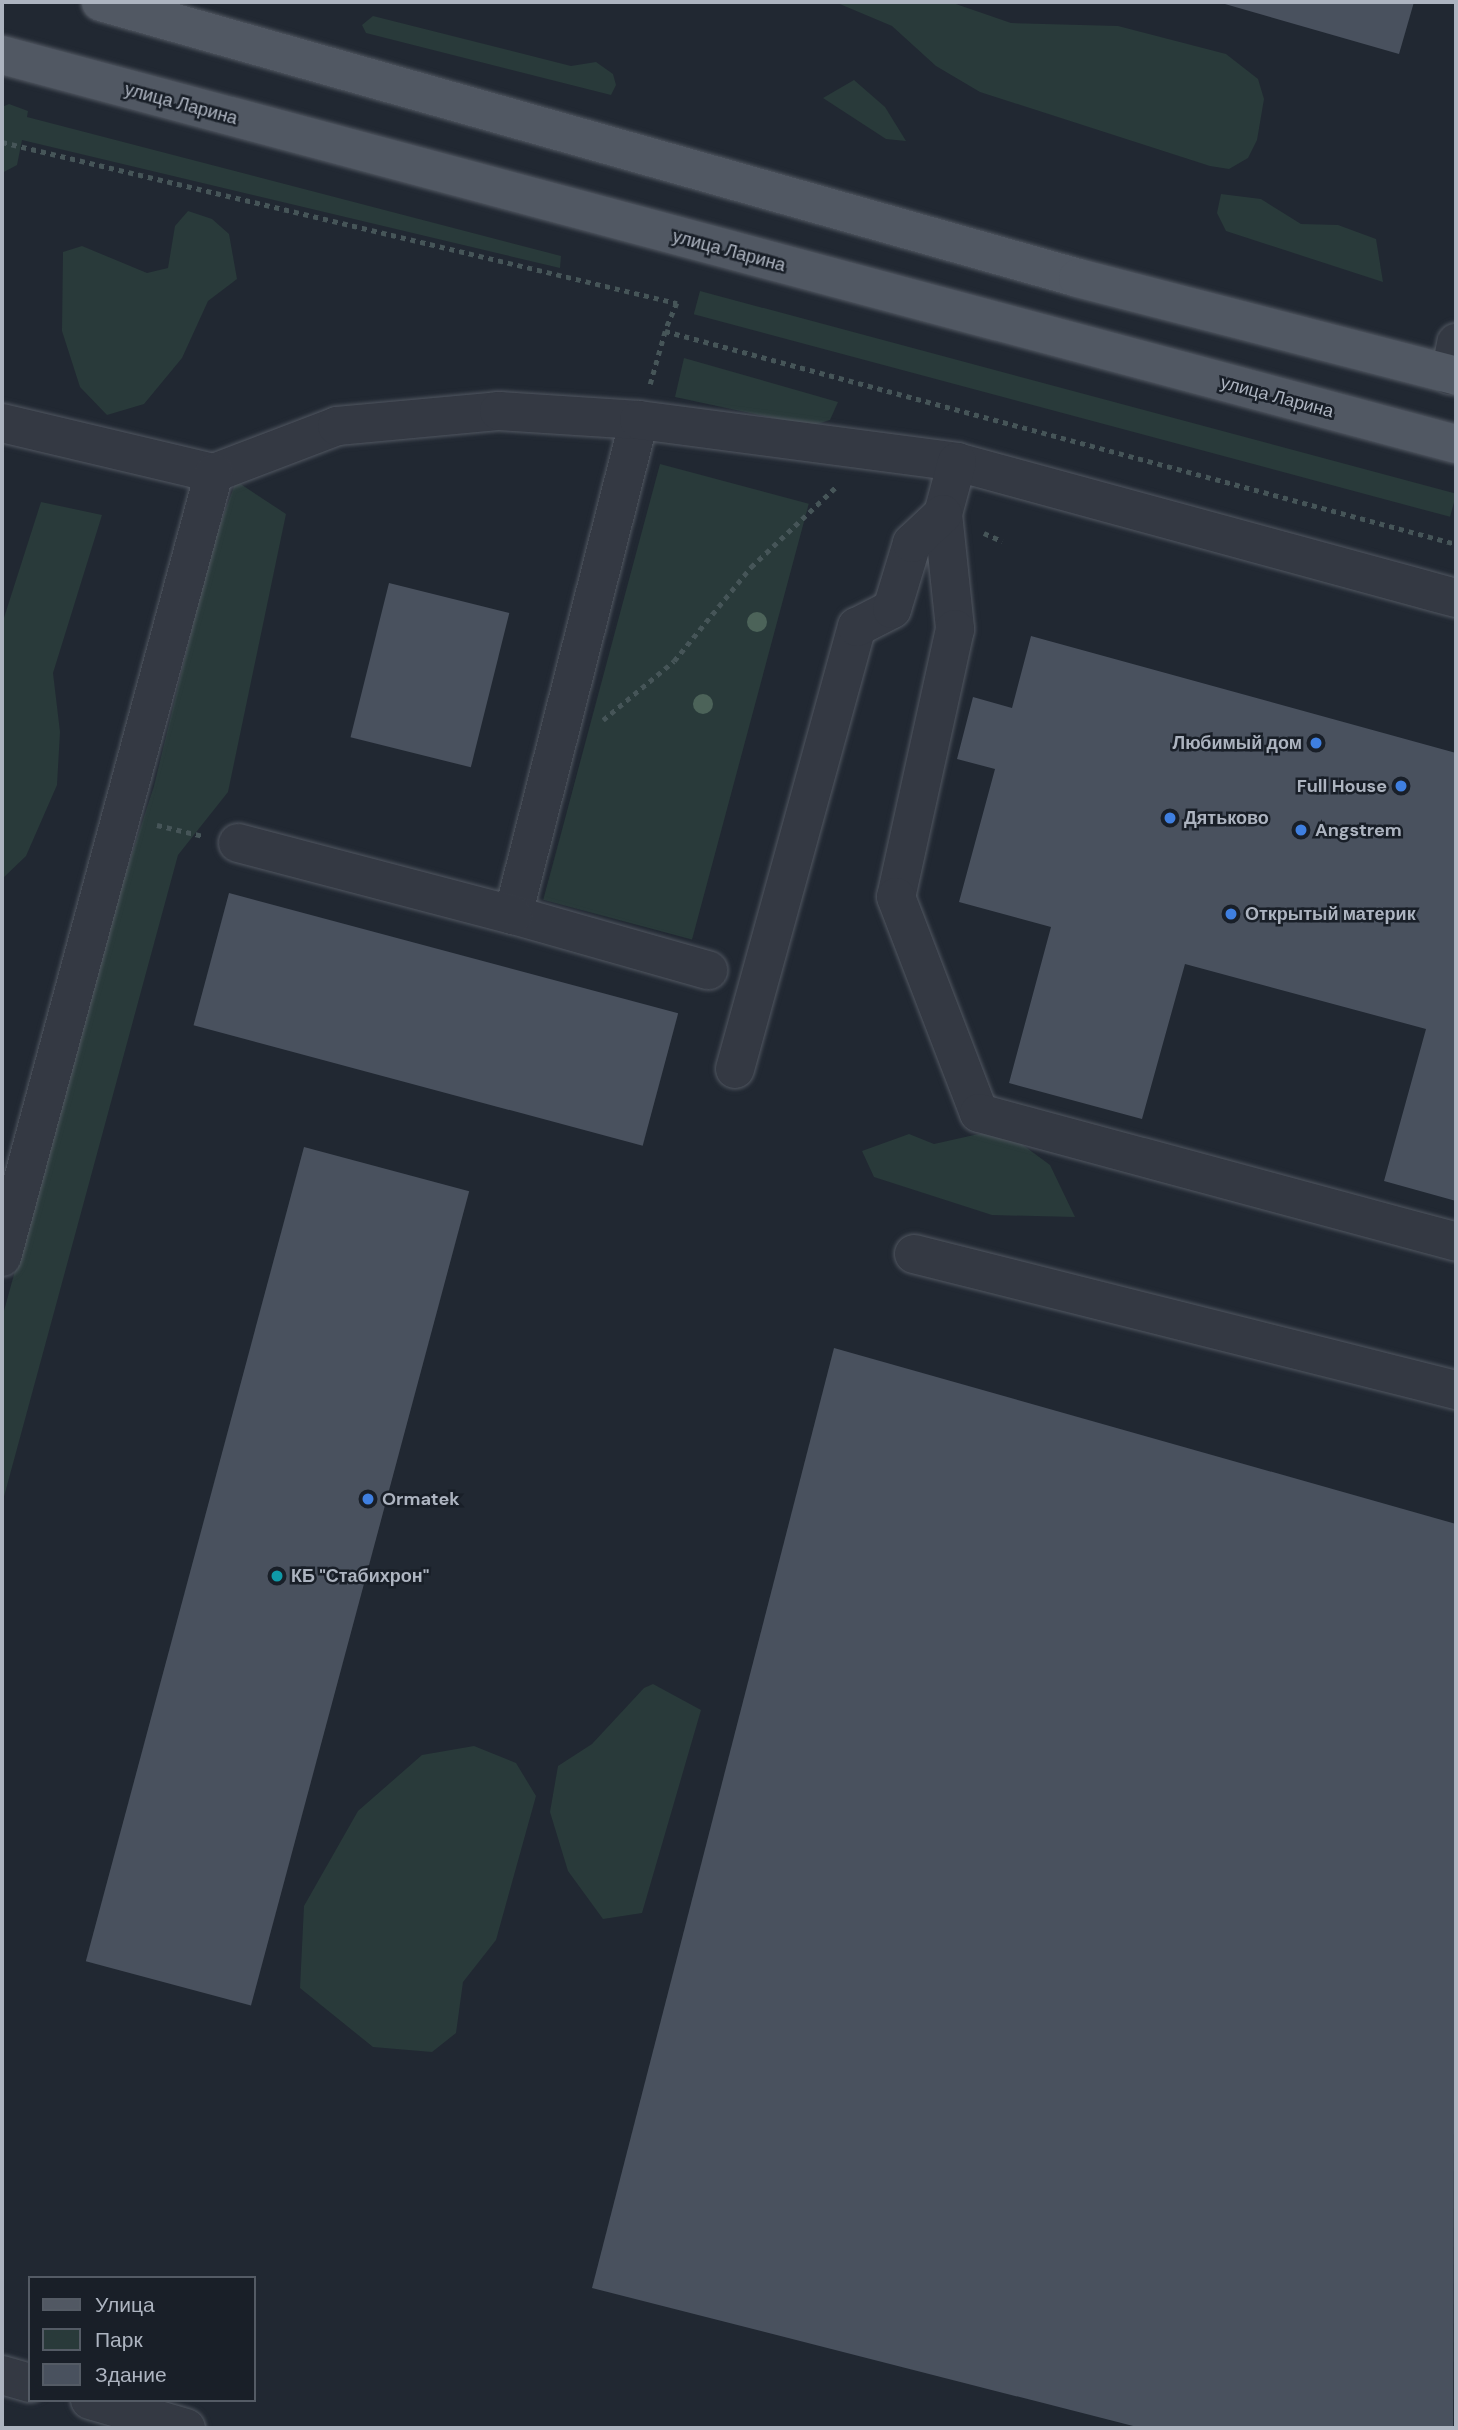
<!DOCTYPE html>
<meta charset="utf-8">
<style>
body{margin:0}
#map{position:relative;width:1458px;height:2430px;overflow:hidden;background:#212832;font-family:"DM Sans",sans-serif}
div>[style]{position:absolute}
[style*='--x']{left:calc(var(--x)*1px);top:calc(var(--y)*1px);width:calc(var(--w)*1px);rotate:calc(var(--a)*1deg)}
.green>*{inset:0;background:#293a3a;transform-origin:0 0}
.building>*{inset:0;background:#49515e;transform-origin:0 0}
.path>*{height:4.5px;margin-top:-2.25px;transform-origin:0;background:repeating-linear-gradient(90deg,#465558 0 5px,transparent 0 10px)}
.roads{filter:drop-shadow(0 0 2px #515761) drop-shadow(0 0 2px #515761)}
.minor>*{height:38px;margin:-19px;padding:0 19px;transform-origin:19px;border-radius:19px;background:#343943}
.major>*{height:38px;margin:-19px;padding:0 19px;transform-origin:19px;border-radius:19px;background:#515863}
.trees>*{width:20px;height:20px;margin:-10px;border-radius:50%;background:#4c6359}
.dots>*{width:19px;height:19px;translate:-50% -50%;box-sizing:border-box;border:4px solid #191f28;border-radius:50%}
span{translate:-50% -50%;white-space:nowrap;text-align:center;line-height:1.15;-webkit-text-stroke:5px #191f28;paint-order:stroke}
.street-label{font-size:18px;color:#adb4c0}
.poi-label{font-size:18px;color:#adb4c0;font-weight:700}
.right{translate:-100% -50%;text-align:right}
.left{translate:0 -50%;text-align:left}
.frame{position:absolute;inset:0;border:4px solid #adb4c0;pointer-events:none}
.legend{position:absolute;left:28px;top:2276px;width:228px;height:126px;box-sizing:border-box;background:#191f28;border:2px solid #545b65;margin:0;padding:9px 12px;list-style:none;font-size:21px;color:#adb4c0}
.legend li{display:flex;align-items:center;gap:14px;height:35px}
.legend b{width:35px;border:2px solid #545b65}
</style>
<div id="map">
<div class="green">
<i style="clip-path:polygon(835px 2px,950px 2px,1011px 23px,1118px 26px,1226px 54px,1258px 79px,1264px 99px,1257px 140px,1248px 158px,1229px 169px,1210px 166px,980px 92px,936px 66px,892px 26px)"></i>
<i style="clip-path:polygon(373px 16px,571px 66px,596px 62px,613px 74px,616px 85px,611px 95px,366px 33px,362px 25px)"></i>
<i style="clip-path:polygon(854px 80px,885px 107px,906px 141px,886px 139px,823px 98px)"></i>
<i style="clip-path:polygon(9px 104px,28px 111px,27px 117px,561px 256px,560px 268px,22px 140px,17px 165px,2px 173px,2px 107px)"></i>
<i style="clip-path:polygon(1221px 194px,1261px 199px,1301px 224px,1338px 225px,1376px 239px,1383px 282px,1226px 231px,1217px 213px)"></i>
<i style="clip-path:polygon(188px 211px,212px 219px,229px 234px,237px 279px,208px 301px,182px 358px,144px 404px,107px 415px,80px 387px,62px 331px,63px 252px,82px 246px,147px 273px,168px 268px,175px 226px)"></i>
<i style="left:700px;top:291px;width:783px;height:24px;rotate:15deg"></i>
<i style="clip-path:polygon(684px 358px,838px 402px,830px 420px,811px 426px,675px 397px)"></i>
<i style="left:660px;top:464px;width:154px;height:451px;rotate:15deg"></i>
<i style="clip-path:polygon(236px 481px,286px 514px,228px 792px,178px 855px,2px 1504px,2px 1318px,117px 900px,154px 786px,211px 550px)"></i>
<i style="clip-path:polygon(41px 502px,102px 515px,53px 673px,60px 732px,57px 785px,26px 856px,2px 879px,2px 624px)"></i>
<i style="clip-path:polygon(1001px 1129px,1050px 1165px,1075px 1217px,992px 1215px,874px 1177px,862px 1151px,909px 1134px,934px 1144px)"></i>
<i style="clip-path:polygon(653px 1684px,701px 1710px,642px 1913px,603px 1919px,568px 1871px,550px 1812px,558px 1766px,592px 1744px,644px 1688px)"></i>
<i style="clip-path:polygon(474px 1746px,516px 1763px,536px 1796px,496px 1940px,463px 1982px,456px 2033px,432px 2052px,373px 2047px,300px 1988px,304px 1906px,358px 1811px,422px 1755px)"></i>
</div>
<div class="building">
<i style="clip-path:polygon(1218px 2px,1414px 2px,1399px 54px)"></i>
<i style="left:389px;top:583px;width:124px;height:159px;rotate:14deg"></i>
<i style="clip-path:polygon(1031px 636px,1456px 753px,1456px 1201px,1384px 1181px,1426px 1029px,1185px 964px,1142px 1119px,1009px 1083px,1051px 927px,959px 902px,995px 769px,957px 759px,973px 697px,1012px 708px)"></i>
<i style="left:229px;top:893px;width:465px;height:137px;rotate:15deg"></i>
<i style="left:304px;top:1147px;width:171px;height:843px;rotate:15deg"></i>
<i style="clip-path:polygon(834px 1348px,1456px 1524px,1453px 2428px,1141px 2428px,592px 2288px)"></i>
</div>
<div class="path">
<i style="--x:2;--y:142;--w:694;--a:13.42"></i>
<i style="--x:677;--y:303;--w:30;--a:113"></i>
<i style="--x:665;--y:331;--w:819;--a:15.07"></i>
<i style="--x:650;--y:384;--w:55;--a:-74.2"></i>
<i style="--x:984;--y:533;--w:20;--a:24"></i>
<i style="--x:603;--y:720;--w:92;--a:-39.7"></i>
<i style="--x:674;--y:661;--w:122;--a:-50.7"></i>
<i style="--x:751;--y:567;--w:117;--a:-43.3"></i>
<i style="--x:157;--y:825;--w:47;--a:13.4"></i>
</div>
<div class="roads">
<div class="minor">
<i style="--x:1450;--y:375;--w:33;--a:-79"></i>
<i style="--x:639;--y:420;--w:511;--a:104.28"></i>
<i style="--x:513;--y:915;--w:203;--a:15.8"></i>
<i style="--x:2;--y:423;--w:218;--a:13.3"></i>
<i style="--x:214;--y:473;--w:132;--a:-20.9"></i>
<i style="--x:337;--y:426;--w:163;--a:-5.3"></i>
<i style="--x:499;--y:411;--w:140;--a:3.7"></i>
<i style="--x:639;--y:420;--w:321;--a:7.5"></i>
<i style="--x:957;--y:462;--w:517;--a:15.25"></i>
<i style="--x:957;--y:462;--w:54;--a:105.1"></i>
<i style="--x:943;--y:514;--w:116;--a:84"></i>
<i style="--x:955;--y:629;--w:274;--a:102.4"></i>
<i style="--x:896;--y:897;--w:231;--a:69"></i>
<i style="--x:979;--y:1113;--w:494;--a:15.1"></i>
<i style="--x:238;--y:843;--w:284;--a:14.7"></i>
<i style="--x:735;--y:1069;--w:459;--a:-74.6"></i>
<i style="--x:857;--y:627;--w:39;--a:-27"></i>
<i style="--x:892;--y:609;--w:69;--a:-73.1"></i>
<i style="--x:912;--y:543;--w:42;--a:-43.1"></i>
<i style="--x:914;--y:1254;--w:559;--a:14.09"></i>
<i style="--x:2;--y:1257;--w:812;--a:-74.87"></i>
<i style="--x:2;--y:2375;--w:29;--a:16"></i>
<i style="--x:90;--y:2400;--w:100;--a:16.3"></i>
</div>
<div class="major">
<i style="--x:101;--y:2;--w:1015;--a:15.77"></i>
<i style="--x:1078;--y:278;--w:390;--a:14.5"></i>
<i style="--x:2;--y:55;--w:1505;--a:14.98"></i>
</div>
</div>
<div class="trees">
<i style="left:757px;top:622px"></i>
<i style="left:703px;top:704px"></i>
</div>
<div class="dots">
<i style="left:1316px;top:743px;background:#3f7fe0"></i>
<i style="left:1401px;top:786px;background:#3f7fe0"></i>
<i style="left:1170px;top:818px;background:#3f7fe0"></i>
<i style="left:1301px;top:830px;background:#3f7fe0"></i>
<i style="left:1231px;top:914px;background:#3f7fe0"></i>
<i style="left:368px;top:1499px;background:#3f7fe0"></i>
<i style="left:277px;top:1576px;background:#0f9aa8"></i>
</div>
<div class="street-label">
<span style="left:181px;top:104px;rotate:15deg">улица Ларина</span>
<span style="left:729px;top:251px;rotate:15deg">улица Ларина</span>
<span style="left:1277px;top:397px;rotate:15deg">улица Ларина</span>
</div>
<div class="poi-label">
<span class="right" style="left:1302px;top:743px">Любимый дом</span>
<span class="right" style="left:1387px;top:786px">Full House</span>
<span class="left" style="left:1184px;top:818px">Дятьково</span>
<span class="left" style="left:1315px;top:830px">Angstrem</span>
<span class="left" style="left:1245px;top:914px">Открытый материк</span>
<span class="left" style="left:382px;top:1499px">Ormatek</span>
<span class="left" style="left:291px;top:1576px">КБ "Стабихрон"</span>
</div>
<div class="frame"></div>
<ul class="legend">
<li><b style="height:9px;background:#515863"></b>Улица</li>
<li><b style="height:19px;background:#293a3a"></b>Парк</li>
<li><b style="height:19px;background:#49515e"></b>Здание</li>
</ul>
</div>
